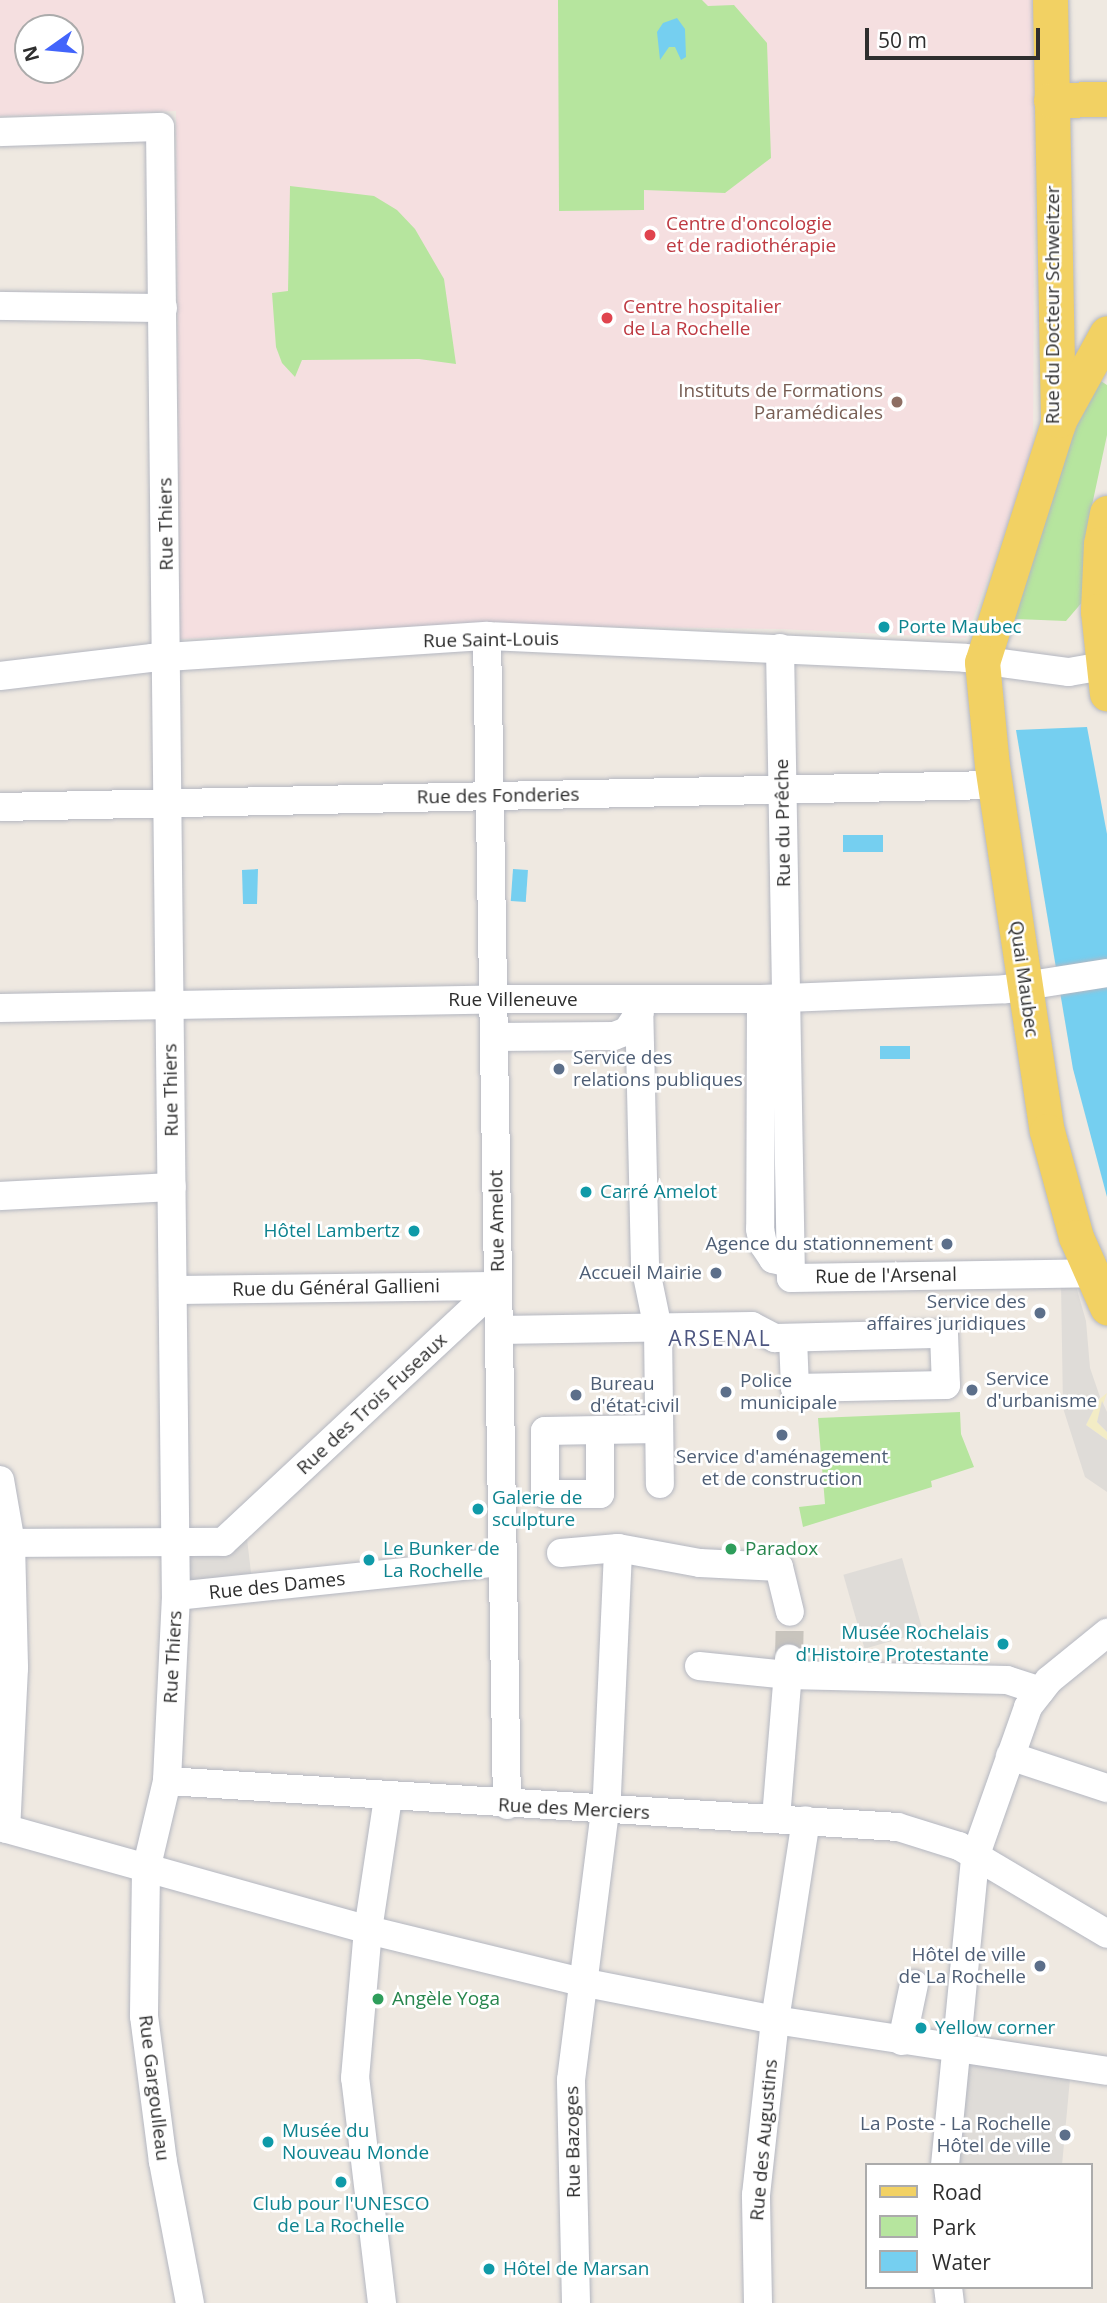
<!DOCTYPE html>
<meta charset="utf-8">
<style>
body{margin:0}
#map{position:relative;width:1107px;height:2303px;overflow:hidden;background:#efe9e1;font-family:"Open Sans",sans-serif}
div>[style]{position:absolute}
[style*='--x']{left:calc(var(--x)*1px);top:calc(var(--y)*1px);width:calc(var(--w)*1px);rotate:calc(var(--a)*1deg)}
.medical>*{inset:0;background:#f5dfe0}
.green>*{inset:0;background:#b6e59e}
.sand>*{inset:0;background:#f3ecc5}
.plaza>*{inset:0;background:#dfdcd8;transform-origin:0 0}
.water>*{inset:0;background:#75cff0;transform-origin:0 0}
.minor-tunnel>*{height:28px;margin-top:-14px;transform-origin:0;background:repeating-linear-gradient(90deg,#c8c4bd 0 28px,transparent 0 42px)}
.roads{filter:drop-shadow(0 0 2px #b4b7c1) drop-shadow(0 0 2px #b4b7c1)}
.minor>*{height:28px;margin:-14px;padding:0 14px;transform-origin:14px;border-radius:14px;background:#fff}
.major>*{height:35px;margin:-17.5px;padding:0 17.5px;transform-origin:17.5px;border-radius:17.5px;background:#f2d163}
.dots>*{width:19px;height:19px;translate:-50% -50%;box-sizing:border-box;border:4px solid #fff;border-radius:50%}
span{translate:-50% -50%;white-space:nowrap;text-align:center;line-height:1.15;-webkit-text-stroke:5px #fff;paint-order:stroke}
.health-label{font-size:19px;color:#be3a42}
.left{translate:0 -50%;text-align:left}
.street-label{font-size:19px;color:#2e2e2e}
.education-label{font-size:19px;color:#785e54}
.right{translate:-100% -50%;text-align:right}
.culture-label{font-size:19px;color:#0d838f}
.service-label{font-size:19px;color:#4e5e75}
.leisure-label{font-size:19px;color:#27864d}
.neighbourhood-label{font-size:21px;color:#4d5680;letter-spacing:2px}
.legend{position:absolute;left:865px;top:2163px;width:228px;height:126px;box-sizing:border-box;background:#fff;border:2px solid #ababab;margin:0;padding:9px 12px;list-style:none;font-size:21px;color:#2e2e2e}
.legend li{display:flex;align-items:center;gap:14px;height:35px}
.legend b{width:35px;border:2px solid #ababab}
.north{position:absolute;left:14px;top:14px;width:70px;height:70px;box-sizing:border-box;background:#fff;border:2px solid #ababab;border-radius:50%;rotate:255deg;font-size:19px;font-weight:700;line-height:28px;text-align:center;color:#2e2e2e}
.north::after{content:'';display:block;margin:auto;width:24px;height:32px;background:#4264fb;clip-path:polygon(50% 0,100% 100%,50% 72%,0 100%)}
.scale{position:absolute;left:865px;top:28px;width:175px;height:32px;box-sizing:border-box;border:4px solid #2e2e2e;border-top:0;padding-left:9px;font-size:21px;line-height:24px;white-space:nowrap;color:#2e2e2e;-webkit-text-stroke:5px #fff;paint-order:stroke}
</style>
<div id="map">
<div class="medical">
<i style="clip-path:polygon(evenodd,0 0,1035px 0,1033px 454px,966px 638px,781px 629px,486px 625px,180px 639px,176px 111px,0 116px,0 0,28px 28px,70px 28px,70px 70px,28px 70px,28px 28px)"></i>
</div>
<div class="green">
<i style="clip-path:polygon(558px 0,702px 0,708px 6px,734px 5px,767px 43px,771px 158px,725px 193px,644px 190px,644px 210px,559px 211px)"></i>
<i style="clip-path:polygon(290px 186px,374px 196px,397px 210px,415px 229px,444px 279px,456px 364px,419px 359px,302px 360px,295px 377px,282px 363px,276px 347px,272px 293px,288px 291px)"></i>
<i style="clip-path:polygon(1096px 378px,1107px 385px,1107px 435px,1088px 524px,1084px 600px,1066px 621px,1014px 619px,1018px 593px,1069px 438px)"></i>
<i style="clip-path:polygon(960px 1412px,961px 1434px,974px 1467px,931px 1481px,932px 1487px,803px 1527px,799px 1507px,825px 1504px,818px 1418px)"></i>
</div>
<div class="sand">
<i style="clip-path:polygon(1107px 1393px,1097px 1422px,1107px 1432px,1107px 1440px,1086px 1425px,1096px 1402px)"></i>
</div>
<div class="plaza">
<i style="clip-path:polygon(1074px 1279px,1086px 1321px,1090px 1368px,1100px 1397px,1086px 1425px,1107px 1440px,1107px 1492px,1085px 1477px,1063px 1408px,1061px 1283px)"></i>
<i style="clip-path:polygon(1102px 1401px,1107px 1412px,1107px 1432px,1097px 1422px)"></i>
<i style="clip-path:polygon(245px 1522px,252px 1581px,176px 1596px,176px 1541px)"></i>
<i style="left:902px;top:1558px;width:77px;height:61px;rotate:74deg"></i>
<i style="clip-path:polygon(957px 2050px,1071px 2068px,1062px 2165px,945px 2165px)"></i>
</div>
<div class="water">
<i style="clip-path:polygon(677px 18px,685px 29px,686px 57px,681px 60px,675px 47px,669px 47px,660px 60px,657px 32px,663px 23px)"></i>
<i style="clip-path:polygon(1087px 727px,1107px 834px,1107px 1197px,1073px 1069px,1016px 730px)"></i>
<i style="left:883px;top:835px;width:17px;height:40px;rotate:90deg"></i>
<i style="clip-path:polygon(258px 869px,257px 904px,243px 904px,242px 870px)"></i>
<i style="left:513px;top:869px;width:15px;height:32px;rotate:4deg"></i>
<i style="left:880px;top:1046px;width:30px;height:13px"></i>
</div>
<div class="minor-tunnel">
<i style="--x:789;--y:1659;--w:47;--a:-88.8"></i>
</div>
<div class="roads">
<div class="minor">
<i style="--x:0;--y:132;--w:160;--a:-1.8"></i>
<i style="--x:160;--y:127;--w:1469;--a:89.38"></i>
<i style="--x:176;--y:1596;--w:185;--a:92.8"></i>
<i style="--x:167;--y:1781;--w:91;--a:103.3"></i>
<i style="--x:146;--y:1870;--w:146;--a:90.8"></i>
<i style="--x:144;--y:2016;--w:147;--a:82.6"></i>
<i style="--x:163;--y:2162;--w:144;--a:79.2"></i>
<i style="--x:0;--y:306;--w:163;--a:0.7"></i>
<i style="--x:487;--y:636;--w:1169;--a:89.02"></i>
<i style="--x:780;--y:648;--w:630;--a:89"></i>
<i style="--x:791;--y:1278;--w:303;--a:-0.9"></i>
<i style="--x:0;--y:676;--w:153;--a:-6.8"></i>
<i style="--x:152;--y:658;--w:336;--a:-3.8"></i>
<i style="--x:487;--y:636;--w:479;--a:2.6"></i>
<i style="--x:965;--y:658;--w:105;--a:7.7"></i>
<i style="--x:1069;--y:672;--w:39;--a:-10"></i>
<i style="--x:0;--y:807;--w:995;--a:-1.27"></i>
<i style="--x:761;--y:999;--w:230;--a:90.2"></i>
<i style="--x:760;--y:1229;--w:15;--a:79"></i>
<i style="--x:763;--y:1244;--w:18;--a:56"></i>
<i style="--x:773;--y:1259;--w:9;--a:13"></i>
<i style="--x:782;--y:1261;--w:12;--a:-48"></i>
<i style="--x:639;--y:1001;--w:265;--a:88.7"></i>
<i style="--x:645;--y:1266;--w:64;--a:78.3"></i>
<i style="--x:658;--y:1329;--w:155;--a:89.3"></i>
<i style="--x:0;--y:1008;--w:493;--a:-1"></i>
<i style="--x:493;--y:999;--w:268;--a:0"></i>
<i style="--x:761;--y:999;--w:245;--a:-2.3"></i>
<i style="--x:1006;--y:989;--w:102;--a:-9"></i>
<i style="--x:494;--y:1037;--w:120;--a:-0.5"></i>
<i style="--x:614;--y:1036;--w:14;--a:-21"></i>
<i style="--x:627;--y:1031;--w:23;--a:-56"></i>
<i style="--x:0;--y:1196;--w:172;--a:-3"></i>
<i style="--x:173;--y:1290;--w:325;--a:-0.7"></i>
<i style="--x:499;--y:1330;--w:253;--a:-0.9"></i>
<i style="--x:752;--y:1326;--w:26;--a:28"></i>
<i style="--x:775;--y:1338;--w:169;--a:-1.4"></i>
<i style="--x:944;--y:1334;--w:51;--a:87.8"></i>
<i style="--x:946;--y:1385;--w:151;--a:178.9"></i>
<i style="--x:795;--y:1388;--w:50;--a:-92.3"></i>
<i style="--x:600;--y:1430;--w:64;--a:90"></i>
<i style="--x:600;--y:1494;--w:55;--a:180"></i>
<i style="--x:545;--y:1494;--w:63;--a:-90"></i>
<i style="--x:545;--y:1431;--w:55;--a:-1"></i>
<i style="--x:600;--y:1430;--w:59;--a:-1"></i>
<i style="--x:0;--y:1480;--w:64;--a:80.1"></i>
<i style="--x:11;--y:1543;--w:125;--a:88.6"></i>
<i style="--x:14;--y:1668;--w:161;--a:92.8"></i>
<i style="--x:11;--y:1543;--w:212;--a:-0.3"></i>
<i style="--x:223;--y:1542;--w:376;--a:-43"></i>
<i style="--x:561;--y:1553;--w:57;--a:-5"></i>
<i style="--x:618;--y:1548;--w:83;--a:10.4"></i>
<i style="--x:700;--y:1563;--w:79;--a:2.9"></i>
<i style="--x:779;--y:1567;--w:46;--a:76.3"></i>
<i style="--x:176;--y:1596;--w:328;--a:-6"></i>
<i style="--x:699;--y:1666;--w:88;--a:5.8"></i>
<i style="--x:787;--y:1675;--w:220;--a:1.3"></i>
<i style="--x:1007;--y:1680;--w:35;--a:18"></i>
<i style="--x:1010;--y:1756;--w:102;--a:18.3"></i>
<i style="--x:167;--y:1781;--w:732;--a:3.6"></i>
<i style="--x:898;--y:1827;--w:64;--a:17.3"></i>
<i style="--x:959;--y:1846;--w:172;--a:30.7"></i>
<i style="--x:776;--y:1818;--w:160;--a:-85.3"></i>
<i style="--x:0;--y:1827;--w:382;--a:15.6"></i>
<i style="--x:368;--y:1930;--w:219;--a:13.7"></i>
<i style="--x:581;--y:1982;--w:198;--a:11.1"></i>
<i style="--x:775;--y:2020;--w:336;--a:8.7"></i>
<i style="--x:902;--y:2041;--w:58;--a:-78.1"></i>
<i style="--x:945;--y:2165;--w:309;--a:-84.4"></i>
<i style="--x:975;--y:1857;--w:159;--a:-70.5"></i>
<i style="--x:1028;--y:1707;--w:34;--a:-52"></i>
<i style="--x:1049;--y:1680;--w:75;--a:-39"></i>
<i style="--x:948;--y:2287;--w:16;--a:83"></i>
<i style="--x:382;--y:2303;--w:227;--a:-96.8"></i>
<i style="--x:355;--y:2078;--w:149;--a:-85"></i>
<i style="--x:368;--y:1930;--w:134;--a:-81.4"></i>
<i style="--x:576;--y:2303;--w:223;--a:-91.3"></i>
<i style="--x:571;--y:2080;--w:288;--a:-82.8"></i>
<i style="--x:607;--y:1794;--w:246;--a:-87.4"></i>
<i style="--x:758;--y:2303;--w:108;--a:-91.1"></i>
<i style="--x:756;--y:2195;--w:176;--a:-83.8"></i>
<i style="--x:775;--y:2020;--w:202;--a:-81.2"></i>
</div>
<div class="major">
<i style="--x:1050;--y:0;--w:423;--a:88.9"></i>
<i style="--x:1058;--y:423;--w:251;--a:107.6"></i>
<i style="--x:982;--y:662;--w:103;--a:84.5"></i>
<i style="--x:992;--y:765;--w:370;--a:81.5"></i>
<i style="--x:1047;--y:1131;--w:110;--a:74.7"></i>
<i style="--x:1076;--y:1237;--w:77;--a:66.1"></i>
<i style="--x:1051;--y:100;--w:56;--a:-1"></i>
<i style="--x:1059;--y:420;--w:99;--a:-61.1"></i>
<i style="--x:1107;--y:513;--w:32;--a:101"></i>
<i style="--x:1101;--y:544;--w:67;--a:92.6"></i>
<i style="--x:1098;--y:611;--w:83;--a:83.8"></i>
</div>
</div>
<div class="dots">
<i style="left:650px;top:235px;background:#e0444e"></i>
<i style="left:607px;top:318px;background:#e0444e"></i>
<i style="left:897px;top:402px;background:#8d6e63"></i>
<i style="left:884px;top:627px;background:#0f9aa8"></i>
<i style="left:559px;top:1069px;background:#5c6f8a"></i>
<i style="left:586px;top:1192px;background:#0f9aa8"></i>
<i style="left:414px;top:1231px;background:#0f9aa8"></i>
<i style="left:947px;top:1244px;background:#5c6f8a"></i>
<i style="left:716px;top:1273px;background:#5c6f8a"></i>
<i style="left:1040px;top:1313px;background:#5c6f8a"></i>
<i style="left:972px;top:1390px;background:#5c6f8a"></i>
<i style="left:726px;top:1392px;background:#5c6f8a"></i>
<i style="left:576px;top:1395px;background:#5c6f8a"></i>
<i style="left:782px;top:1435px;background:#5c6f8a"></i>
<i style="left:478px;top:1509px;background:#0f9aa8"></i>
<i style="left:731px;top:1549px;background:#2e9e5b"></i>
<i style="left:369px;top:1560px;background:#0f9aa8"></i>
<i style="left:1003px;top:1644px;background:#0f9aa8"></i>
<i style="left:1040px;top:1966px;background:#5c6f8a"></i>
<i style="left:378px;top:1999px;background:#2e9e5b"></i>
<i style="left:921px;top:2028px;background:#0f9aa8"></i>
<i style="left:1065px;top:2135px;background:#5c6f8a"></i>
<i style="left:268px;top:2142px;background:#0f9aa8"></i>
<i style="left:341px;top:2182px;background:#0f9aa8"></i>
<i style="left:489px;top:2269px;background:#0f9aa8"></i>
</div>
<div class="health-label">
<span class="left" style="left:666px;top:235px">Centre d'oncologie<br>et de radiothérapie</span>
<span class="left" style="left:623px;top:318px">Centre hospitalier<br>de La Rochelle</span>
</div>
<div class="street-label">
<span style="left:1053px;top:305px;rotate:-90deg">Rue du Docteur Schweitzer</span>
<span style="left:166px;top:524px;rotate:-91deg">Rue Thiers</span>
<span style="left:491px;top:640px;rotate:-1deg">Rue Saint-Louis</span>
<span style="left:498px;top:796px;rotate:-1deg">Rue des Fonderies</span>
<span style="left:783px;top:823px;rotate:-91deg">Rue du Prêche</span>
<span style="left:1024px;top:979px;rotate:82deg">Quai Maubec</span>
<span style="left:513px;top:1000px">Rue Villeneuve</span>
<span style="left:171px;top:1090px;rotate:-91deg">Rue Thiers</span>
<span style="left:497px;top:1221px;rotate:-91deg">Rue Amelot</span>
<span style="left:886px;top:1276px;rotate:-1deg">Rue de l'Arsenal</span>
<span style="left:336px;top:1288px;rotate:-1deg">Rue du Général Gallieni</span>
<span style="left:372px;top:1404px;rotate:-43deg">Rue des Trois Fuseaux</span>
<span style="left:277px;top:1586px;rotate:-6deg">Rue des Dames</span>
<span style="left:173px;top:1657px;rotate:-87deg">Rue Thiers</span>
<span style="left:574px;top:1809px;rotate:3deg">Rue des Merciers</span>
<span style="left:154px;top:2088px;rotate:83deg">Rue Gargoulleau</span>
<span style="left:764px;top:2140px;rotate:-85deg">Rue des Augustins</span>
<span style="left:573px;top:2142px;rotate:-91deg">Rue Bazoges</span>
</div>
<div class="education-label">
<span class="right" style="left:883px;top:402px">Instituts de Formations<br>Paramédicales</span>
</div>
<div class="culture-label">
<span class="left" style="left:898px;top:627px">Porte Maubec</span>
<span class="left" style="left:600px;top:1192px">Carré Amelot</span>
<span class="right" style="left:400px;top:1231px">Hôtel Lambertz</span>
<span class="left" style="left:492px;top:1509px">Galerie de<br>sculpture</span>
<span class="left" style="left:383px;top:1560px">Le Bunker de<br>La Rochelle</span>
<span class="right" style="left:989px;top:1644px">Musée Rochelais<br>d'Histoire Protestante</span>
<span class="left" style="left:935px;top:2028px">Yellow corner</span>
<span class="left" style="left:282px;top:2142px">Musée du<br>Nouveau Monde</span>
<span style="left:341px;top:2215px">Club pour l'UNESCO<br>de La Rochelle</span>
<span class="left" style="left:503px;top:2269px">Hôtel de Marsan</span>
</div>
<div class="service-label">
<span class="left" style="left:573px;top:1069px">Service des<br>relations publiques</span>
<span class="right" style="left:933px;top:1244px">Agence du stationnement</span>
<span class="right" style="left:702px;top:1273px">Accueil Mairie</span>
<span class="right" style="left:1026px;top:1313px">Service des<br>affaires juridiques</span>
<span class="left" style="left:986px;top:1390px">Service<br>d'urbanisme</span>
<span class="left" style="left:740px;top:1392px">Police<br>municipale</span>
<span class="left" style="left:590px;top:1395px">Bureau<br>d'état-civil</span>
<span style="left:782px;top:1468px">Service d'aménagement<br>et de construction</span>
<span class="right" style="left:1026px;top:1966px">Hôtel de ville<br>de La Rochelle</span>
<span class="right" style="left:1051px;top:2135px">La Poste - La Rochelle<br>Hôtel de ville</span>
</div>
<div class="leisure-label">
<span class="left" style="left:745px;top:1549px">Paradox</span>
<span class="left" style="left:392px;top:1999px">Angèle Yoga</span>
</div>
<div class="neighbourhood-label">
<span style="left:720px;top:1338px">ARSENAL</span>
</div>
<ul class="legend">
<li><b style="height:9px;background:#f2d163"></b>Road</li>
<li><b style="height:19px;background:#b6e59e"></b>Park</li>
<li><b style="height:19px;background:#75cff0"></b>Water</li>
</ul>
<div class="north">N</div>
<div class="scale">50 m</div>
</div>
